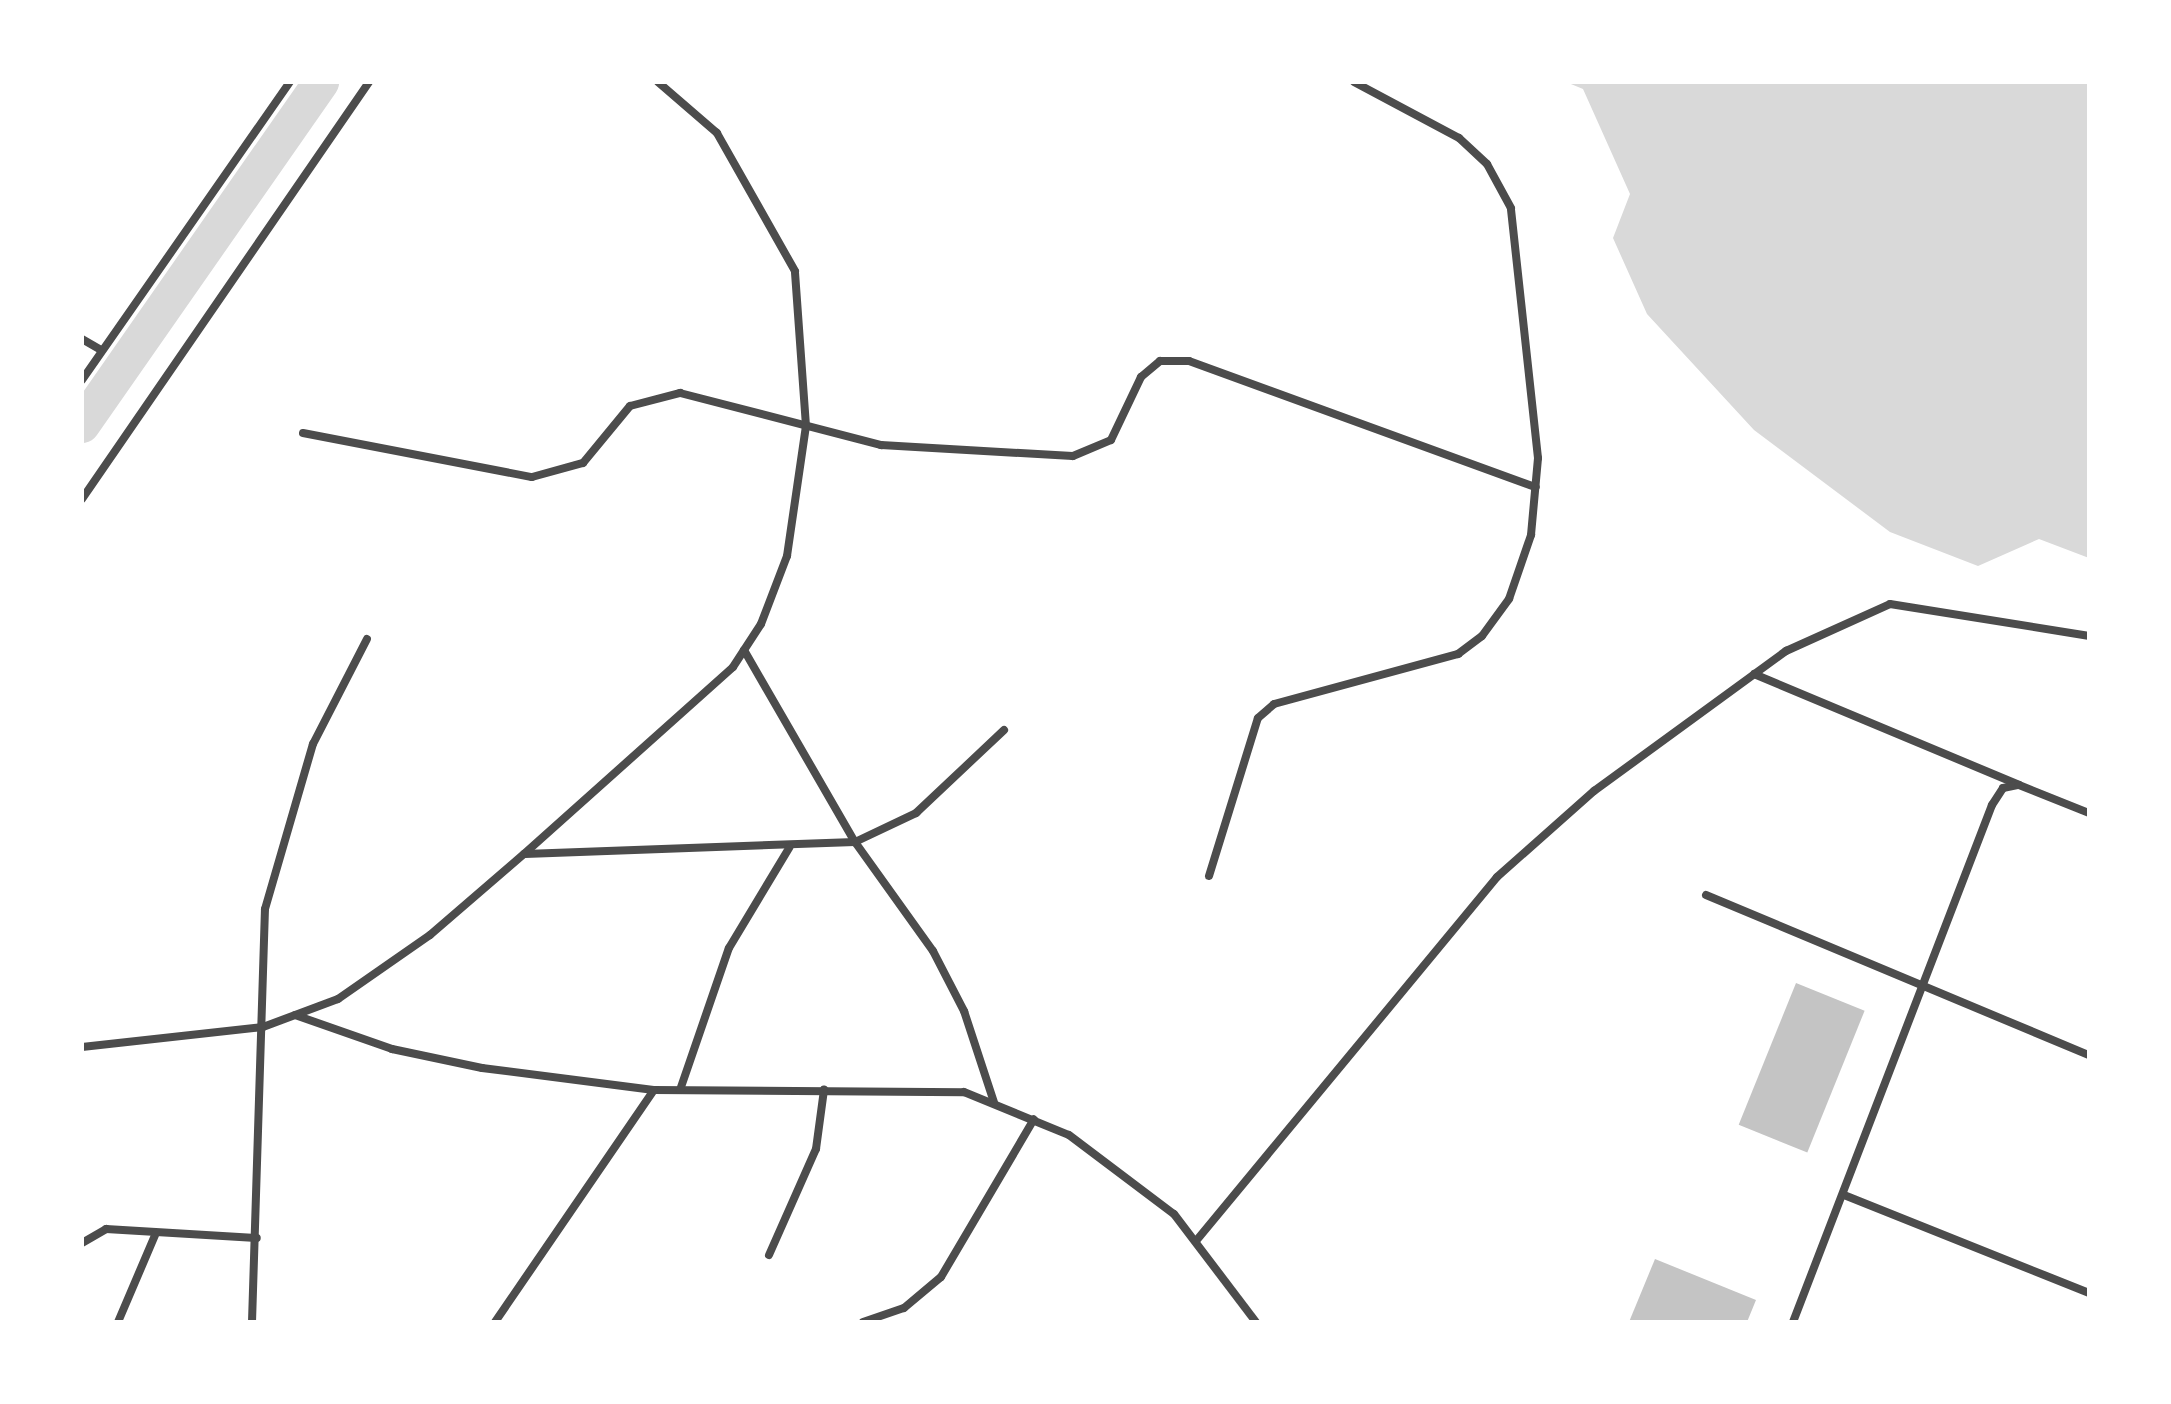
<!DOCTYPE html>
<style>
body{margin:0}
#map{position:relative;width:2171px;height:1404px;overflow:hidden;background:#fff;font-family:"Public Sans",sans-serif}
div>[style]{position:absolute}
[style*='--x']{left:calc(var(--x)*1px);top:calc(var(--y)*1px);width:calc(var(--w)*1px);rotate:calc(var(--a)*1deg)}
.water>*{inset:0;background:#d9d9d9}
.canal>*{height:36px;margin:-18px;padding:0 18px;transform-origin:18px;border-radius:18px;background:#d9d9d9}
.building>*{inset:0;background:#c4c4c4;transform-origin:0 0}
.minor>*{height:8px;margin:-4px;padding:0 4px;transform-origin:4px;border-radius:4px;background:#4c4c4c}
span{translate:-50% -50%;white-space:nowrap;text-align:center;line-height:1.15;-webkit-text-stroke:6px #fff;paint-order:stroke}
.frame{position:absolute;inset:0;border:84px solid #fff;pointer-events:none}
</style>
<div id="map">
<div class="water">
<i style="clip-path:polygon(1566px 82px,2089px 82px,2089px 558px,2039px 539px,1978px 566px,1890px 532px,1754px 430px,1647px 314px,1613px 238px,1630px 194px,1583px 89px)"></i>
</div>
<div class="canal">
<i style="--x:82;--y:425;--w:418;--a:-55.1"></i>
</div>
<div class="building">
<i style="left:1796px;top:983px;width:74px;height:153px;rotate:22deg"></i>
<i style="clip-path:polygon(1655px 1259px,1756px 1300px,1747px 1322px,1629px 1322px)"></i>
</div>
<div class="minor">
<i style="--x:82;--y:339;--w:22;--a:30"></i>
<i style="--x:82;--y:380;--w:363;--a:-55.1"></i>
<i style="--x:303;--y:433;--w:233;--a:10.9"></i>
<i style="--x:532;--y:477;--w:53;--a:-15.4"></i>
<i style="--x:583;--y:463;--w:74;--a:-50.5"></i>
<i style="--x:630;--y:406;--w:52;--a:-14.6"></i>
<i style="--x:680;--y:393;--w:208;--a:14.5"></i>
<i style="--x:881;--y:445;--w:192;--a:3.3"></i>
<i style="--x:1073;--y:456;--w:41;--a:-22.8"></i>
<i style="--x:1111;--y:440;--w:70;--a:-64.5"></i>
<i style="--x:1141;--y:377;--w:25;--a:-40"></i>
<i style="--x:1160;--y:361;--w:29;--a:0"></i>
<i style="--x:1189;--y:361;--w:369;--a:20"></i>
<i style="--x:82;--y:499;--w:506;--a:-55.46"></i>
<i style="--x:744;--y:650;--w:222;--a:60"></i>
<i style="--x:855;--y:842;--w:134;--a:54.4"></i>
<i style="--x:933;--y:951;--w:68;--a:62.7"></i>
<i style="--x:964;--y:1011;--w:96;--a:71.8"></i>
<i style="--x:1754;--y:674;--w:287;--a:22.7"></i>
<i style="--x:525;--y:854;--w:330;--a:-2.1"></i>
<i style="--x:855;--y:842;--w:68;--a:-25.4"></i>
<i style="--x:916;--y:813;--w:121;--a:-43.3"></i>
<i style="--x:1209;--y:876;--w:165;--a:-72.8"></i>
<i style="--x:1258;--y:718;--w:21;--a:-41"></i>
<i style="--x:1274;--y:704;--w:191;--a:-15.2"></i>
<i style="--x:1458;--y:654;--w:30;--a:-37"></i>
<i style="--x:1482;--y:636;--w:46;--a:-53.9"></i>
<i style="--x:1509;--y:599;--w:68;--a:-71"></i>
<i style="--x:1531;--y:535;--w:77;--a:-84.8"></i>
<i style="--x:1538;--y:458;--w:251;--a:-96.2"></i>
<i style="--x:1511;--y:208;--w:50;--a:-118.6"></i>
<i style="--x:1487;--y:164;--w:38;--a:-137"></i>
<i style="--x:1459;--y:138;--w:119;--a:-151.9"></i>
<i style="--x:1706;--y:895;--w:415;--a:22.7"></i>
<i style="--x:295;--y:1015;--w:103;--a:19.3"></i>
<i style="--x:392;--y:1049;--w:92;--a:11.9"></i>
<i style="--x:482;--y:1068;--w:173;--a:7.3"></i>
<i style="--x:654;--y:1090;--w:310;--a:0.4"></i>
<i style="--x:964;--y:1092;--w:113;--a:22.3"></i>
<i style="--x:1069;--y:1135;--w:131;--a:37"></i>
<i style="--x:1174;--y:1214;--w:136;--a:52.8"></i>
<i style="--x:82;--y:1047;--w:182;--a:-6.3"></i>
<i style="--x:263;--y:1027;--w:80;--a:-20.5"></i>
<i style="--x:338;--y:999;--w:112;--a:-34.8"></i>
<i style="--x:430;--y:935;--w:124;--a:-40.8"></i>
<i style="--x:524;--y:854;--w:280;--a:-41.8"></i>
<i style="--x:733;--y:667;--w:51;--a:-56.9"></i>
<i style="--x:761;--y:624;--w:73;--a:-69.1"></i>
<i style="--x:787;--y:556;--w:131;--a:-81.7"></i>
<i style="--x:806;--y:426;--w:155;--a:-94.1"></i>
<i style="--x:795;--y:271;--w:159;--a:-119.5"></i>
<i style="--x:717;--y:133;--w:78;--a:-139.2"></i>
<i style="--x:680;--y:1090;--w:150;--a:-71"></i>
<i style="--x:729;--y:948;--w:117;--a:-59"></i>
<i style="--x:1844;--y:1195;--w:264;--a:21.8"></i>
<i style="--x:1196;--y:1241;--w:472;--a:-50.4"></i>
<i style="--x:1497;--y:877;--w:130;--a:-41.6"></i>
<i style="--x:1594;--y:791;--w:238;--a:-36.1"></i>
<i style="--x:1786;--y:651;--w:114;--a:-24.3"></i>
<i style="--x:1890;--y:604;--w:202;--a:9.1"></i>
<i style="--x:82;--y:1243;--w:28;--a:-30"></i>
<i style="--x:106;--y:1229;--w:151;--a:3.4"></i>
<i style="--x:769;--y:1255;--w:116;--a:-66.1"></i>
<i style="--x:816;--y:1149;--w:60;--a:-82.3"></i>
<i style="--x:118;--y:1322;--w:97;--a:-66.9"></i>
<i style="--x:252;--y:1322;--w:413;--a:-88.2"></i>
<i style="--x:265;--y:909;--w:172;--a:-73.8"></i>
<i style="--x:313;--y:744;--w:118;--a:-62.8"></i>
<i style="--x:495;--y:1322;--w:281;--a:-55.6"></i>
<i style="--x:863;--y:1322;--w:43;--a:-18.9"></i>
<i style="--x:904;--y:1308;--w:48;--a:-40"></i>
<i style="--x:941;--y:1277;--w:183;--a:-59.5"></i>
<i style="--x:1793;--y:1322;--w:554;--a:-68.95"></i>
<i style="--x:1992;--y:805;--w:20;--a:-57"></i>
<i style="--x:2003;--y:788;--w:16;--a:-11"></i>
<i style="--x:2019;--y:785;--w:75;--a:21.8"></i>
</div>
<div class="frame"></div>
</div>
